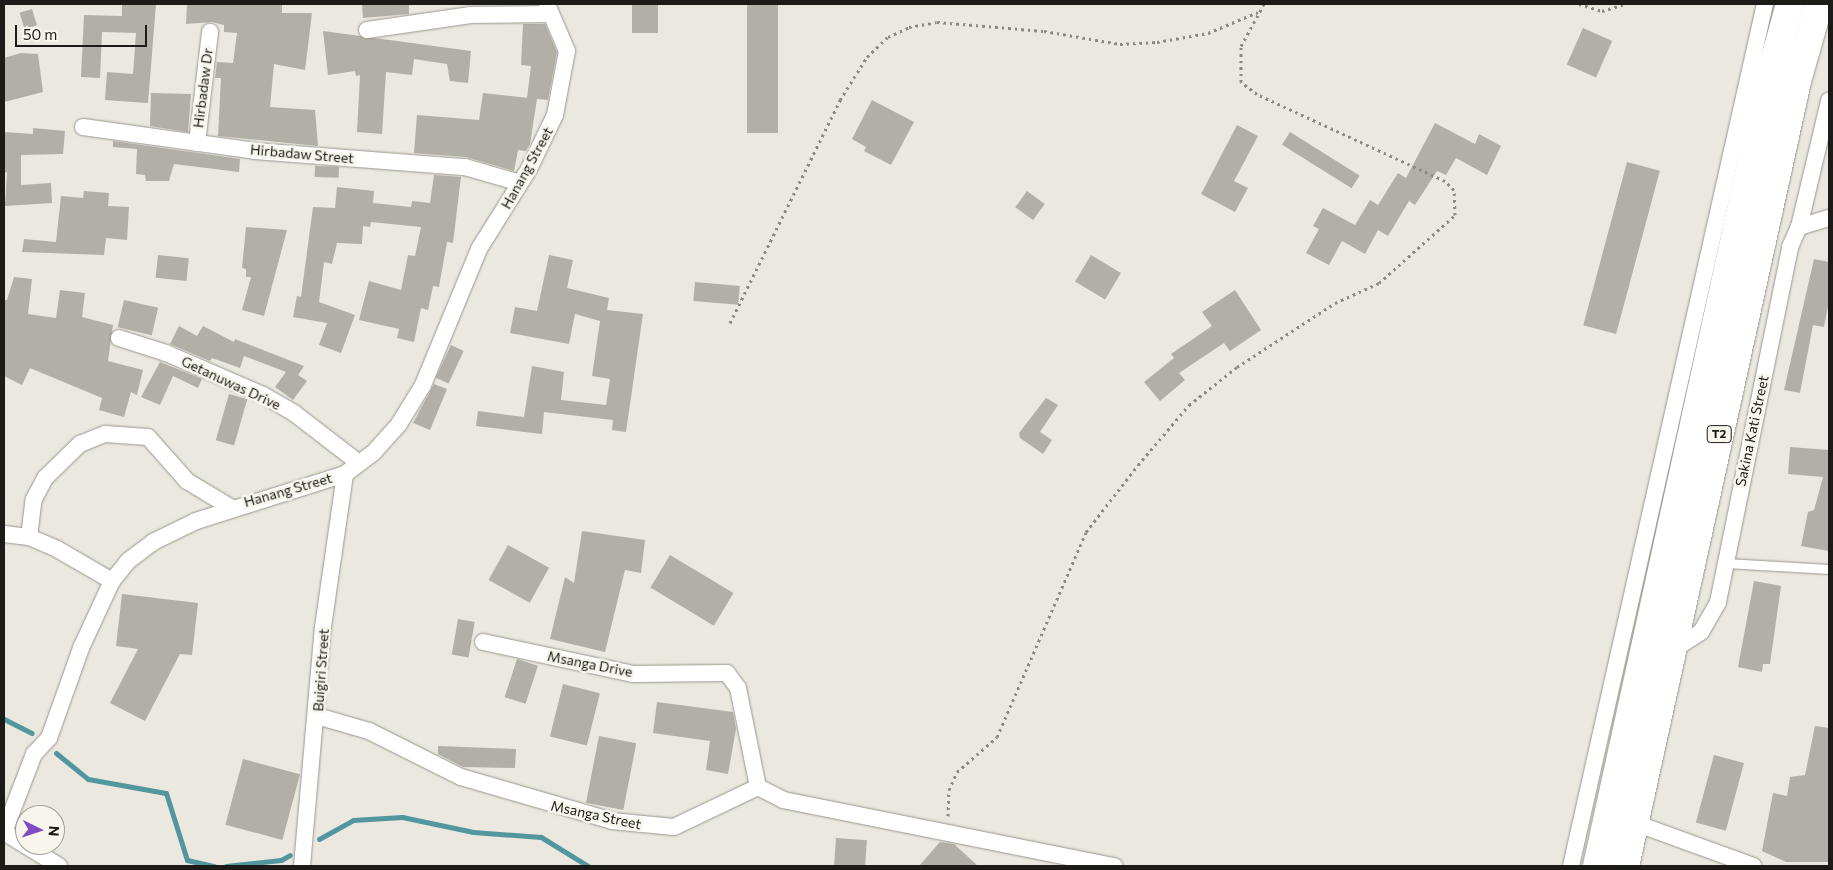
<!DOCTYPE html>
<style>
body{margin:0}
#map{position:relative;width:1833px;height:870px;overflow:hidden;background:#ebe8df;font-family:Commissioner,sans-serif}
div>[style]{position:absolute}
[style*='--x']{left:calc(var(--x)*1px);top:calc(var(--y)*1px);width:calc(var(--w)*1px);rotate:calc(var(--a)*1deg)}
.stream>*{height:5px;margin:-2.5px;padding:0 2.5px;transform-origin:2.5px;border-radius:2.5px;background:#5296a0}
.building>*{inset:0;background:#b1afa6;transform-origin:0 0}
.path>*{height:3px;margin-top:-1.5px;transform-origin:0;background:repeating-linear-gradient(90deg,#8b8982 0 2.5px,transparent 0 6.5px)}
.roads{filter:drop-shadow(0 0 1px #99968e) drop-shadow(0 0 1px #99968e)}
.lane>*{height:9px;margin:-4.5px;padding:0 4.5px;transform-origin:4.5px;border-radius:4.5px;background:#fff}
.street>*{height:16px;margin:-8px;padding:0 8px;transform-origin:8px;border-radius:8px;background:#fff}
.highway>*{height:28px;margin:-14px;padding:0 14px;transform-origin:14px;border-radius:14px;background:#fff}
span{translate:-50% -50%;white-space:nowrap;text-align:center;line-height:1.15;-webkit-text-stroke:5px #f8f5ec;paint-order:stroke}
.shield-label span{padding:1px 4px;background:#f8f5ec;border:1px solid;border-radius:4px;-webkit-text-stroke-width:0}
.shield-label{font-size:12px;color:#1c1b18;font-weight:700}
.street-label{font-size:14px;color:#1c1b18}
.frame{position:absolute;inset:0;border:5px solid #1c1b18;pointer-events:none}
.north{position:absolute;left:15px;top:805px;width:50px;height:50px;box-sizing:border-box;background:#f8f5ec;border:1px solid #a09e97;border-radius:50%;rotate:94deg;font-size:14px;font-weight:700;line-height:20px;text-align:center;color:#1c1b18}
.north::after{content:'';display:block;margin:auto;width:18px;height:22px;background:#7f4cc4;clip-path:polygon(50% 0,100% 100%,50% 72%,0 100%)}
.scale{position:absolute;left:15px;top:25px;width:132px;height:22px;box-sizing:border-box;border:2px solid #1c1b18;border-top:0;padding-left:6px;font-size:15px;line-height:18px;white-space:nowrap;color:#1c1b18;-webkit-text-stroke:4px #f8f5ec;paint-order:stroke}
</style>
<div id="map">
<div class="stream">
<i style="--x:4;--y:719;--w:31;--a:27"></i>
<i style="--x:56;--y:753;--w:41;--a:39.1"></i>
<i style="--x:88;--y:779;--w:79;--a:10.2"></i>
<i style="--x:166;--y:793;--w:70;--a:72.6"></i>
<i style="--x:187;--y:860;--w:28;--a:13"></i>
<i style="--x:319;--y:839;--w:39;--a:-29"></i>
<i style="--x:353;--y:820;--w:49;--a:-3.5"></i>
<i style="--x:402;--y:817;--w:73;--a:11.9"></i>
<i style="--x:473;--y:832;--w:68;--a:4.2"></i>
<i style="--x:541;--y:837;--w:55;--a:31.7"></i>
<i style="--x:226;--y:866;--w:55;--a:-6.2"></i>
<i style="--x:281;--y:860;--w:10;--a:-29"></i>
</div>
<div class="building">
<i style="clip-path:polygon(122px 4px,156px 4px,148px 103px,105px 100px,107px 72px,133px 74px,136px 33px,102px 32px,100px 78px,81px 77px,84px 15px,122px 16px)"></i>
<i style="clip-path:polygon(187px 4px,282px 4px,282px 13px,312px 13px,305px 70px,274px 64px,270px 107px,315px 110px,318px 146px,218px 136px,221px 78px,215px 78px,217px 62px,233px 63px,237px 33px,224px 32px,224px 25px,212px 22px,186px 24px)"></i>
<i style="clip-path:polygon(362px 4px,409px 4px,409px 14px,363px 18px)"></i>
<i style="left:632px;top:4px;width:26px;height:29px"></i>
<i style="left:747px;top:4px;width:31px;height:129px"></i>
<i style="left:32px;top:9px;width:17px;height:13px;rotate:73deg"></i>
<i style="clip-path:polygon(523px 24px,545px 24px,557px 52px,548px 100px,537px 99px,530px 144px,526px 151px,518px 150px,514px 171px,466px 157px,414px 153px,417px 115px,479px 120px,483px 93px,537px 99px,527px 98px,531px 66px,521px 65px)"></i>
<i style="left:1583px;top:28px;width:32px;height:40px;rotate:24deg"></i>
<i style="clip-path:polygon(323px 31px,471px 51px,468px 83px,450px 81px,447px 64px,414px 59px,412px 75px,386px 72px,382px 134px,357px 132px,360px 75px,356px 76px,355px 71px,328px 75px)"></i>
<i style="clip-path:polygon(21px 53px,38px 54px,43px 92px,4px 102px,4px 58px)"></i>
<i style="clip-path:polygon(151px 93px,191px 94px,188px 132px,150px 126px)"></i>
<i style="clip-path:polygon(872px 100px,914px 122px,891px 165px,864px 151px,866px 147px,852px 139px)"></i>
<i style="clip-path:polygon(1435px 123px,1475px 144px,1479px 134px,1501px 146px,1487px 175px,1456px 158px,1446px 175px,1437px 171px,1415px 205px,1409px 201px,1388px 236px,1378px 230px,1365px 254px,1342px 241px,1329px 265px,1306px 253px,1319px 229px,1313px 226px,1323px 208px,1355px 225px,1370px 200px,1378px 205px,1398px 173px,1406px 178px)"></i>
<i style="clip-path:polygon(1237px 125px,1258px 136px,1234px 181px,1248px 188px,1235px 212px,1201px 194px)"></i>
<i style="clip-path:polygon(33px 128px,65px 131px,63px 154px,21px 155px,21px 185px,51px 183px,52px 203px,5px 206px,7px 172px,4px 173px,4px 132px,33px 134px)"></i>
<i style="left:1290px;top:132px;width:82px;height:15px;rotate:32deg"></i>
<i style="clip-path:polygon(113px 141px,240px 159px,239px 172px,174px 164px,169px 181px,146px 181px,145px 175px,136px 174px,137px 149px,113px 147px)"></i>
<i style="left:1627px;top:162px;width:34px;height:169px;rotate:15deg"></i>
<i style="left:315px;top:166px;width:24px;height:11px;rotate:2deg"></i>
<i style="clip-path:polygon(434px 175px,461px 177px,453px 243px,447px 242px,439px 287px,433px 286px,428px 310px,421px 308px,414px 342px,397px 338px,399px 329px,359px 320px,369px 281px,401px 290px,408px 255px,415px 256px,421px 227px,371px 222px,370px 227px,363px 226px,362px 244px,337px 243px,332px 264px,324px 262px,319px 302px,355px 315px,341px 353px,319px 345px,327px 323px,293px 317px,297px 296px,301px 297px,313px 207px,335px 208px,337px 187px,374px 191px,373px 203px,411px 207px,412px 201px,430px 203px)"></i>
<i style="clip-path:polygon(84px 191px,109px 193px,108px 206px,129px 207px,127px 240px,106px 238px,104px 255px,22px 252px,24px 239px,56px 242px,61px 196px,83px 198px)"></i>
<i style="left:1027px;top:191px;width:22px;height:20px;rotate:36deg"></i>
<i style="clip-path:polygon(246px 227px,287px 230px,264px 316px,242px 310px,251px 277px,246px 277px,246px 269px,242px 268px)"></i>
<i style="left:158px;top:255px;width:31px;height:23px;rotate:6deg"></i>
<i style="clip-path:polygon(549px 255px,573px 260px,567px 288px,609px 298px,607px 310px,643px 314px,626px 432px,612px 430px,613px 420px,544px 412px,542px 434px,476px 426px,478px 411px,524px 417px,532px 366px,564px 372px,561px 400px,606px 405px,610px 379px,592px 376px,600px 321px,575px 314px,569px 344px,510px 333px,515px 307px,537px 311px)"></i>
<i style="left:1091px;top:255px;width:35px;height:31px;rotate:31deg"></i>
<i style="clip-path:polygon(1814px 259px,1829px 262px,1829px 301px,1824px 327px,1813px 325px,1800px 393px,1784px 390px)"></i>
<i style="clip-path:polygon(14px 277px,32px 279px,28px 314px,56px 318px,60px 290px,85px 293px,82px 317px,113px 325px,108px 361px,143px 370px,137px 395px,131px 392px,124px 417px,99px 410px,102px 398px,30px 368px,22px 385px,4px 376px,4px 300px,7px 300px)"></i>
<i style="left:695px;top:282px;width:45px;height:19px;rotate:5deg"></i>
<i style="clip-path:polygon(1235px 290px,1261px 330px,1230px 351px,1224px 343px,1179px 373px,1185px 380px,1160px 401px,1144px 382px,1174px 358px,1171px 354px,1212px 326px,1202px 312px)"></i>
<i style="left:124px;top:300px;width:35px;height:28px;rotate:13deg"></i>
<i style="clip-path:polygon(179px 326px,197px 336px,203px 326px,234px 342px,235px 339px,304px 366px,298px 375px,307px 381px,293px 400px,275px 387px,286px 372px,244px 356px,240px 368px,212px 358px,210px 361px,170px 344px)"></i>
<i style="left:451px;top:345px;width:14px;height:36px;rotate:25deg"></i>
<i style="clip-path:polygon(160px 362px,202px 379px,198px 388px,173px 376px,160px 405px,141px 397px)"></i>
<i style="clip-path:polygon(434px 384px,447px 389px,430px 430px,413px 423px)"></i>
<i style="left:229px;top:394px;width:19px;height:48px;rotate:16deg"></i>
<i style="clip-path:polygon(1046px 398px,1058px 405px,1040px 432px,1052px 440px,1043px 454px,1020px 438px,1019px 433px)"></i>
<i style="clip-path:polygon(1790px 447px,1829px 450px,1829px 551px,1801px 546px,1808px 512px,1814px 510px,1823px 477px,1788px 474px)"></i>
<i style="clip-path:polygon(582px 531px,645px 540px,641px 573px,625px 570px,605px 652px,550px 639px,565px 577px,574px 583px)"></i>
<i style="left:508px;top:545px;width:47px;height:40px;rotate:29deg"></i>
<i style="left:670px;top:555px;width:74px;height:38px;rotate:31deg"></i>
<i style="clip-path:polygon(1754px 581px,1781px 586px,1770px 664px,1763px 664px,1762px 672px,1738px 667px)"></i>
<i style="clip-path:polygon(122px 594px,198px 603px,192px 655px,180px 654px,145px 721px,110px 703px,138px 649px,116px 646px)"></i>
<i style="left:458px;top:619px;width:17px;height:36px;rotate:10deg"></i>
<i style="left:517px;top:659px;width:22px;height:40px;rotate:18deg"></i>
<i style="left:563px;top:684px;width:38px;height:54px;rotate:14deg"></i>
<i style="clip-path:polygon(657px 702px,733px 712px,736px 729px,728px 774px,706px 770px,710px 741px,653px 733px)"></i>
<i style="clip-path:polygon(1815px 726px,1829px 728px,1829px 862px,1786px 862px,1762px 851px,1773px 793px,1787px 796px,1790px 777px,1805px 775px)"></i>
<i style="left:599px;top:736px;width:38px;height:68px;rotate:11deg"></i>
<i style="clip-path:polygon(438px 746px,516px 749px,515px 768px,463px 767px,438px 754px)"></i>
<i style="left:1714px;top:755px;width:31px;height:70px;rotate:15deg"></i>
<i style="left:243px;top:759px;width:59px;height:68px;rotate:15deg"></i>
<i style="left:836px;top:838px;width:31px;height:28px;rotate:4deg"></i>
<i style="clip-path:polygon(940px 842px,954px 844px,978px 866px,919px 866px)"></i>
</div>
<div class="path">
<i style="--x:1579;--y:4;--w:24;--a:17"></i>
<i style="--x:1602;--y:11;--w:24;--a:-17"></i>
<i style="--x:730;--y:323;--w:249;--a:-63.7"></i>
<i style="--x:840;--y:100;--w:51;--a:-57.9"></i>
<i style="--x:867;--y:57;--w:29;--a:-44"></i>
<i style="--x:888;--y:37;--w:23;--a:-25"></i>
<i style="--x:909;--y:27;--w:28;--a:-10"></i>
<i style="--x:937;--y:22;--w:107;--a:4.8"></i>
<i style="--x:1044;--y:31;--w:77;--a:9.7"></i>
<i style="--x:1120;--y:44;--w:37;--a:-3"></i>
<i style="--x:1157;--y:42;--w:52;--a:-10"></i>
<i style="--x:1208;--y:33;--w:54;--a:-22.8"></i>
<i style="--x:948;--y:816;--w:26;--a:-88"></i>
<i style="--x:949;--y:790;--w:20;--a:-66"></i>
<i style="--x:957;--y:772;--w:53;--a:-41.2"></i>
<i style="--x:997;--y:737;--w:223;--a:-66.5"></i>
<i style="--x:1086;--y:532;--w:85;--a:-52.2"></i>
<i style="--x:1138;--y:465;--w:79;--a:-49.6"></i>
<i style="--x:1189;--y:405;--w:61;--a:-38.4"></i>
<i style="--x:1237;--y:367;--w:117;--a:-33.1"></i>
<i style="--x:1335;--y:303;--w:48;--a:-24.4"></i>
<i style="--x:1379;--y:283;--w:102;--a:-41.8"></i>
<i style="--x:1455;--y:215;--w:25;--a:-92"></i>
<i style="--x:1454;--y:190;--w:13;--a:-135"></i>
<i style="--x:1445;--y:181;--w:207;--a:-155.2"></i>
<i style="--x:1257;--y:94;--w:20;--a:-143"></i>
<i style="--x:1241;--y:82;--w:36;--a:-90"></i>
<i style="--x:1241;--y:46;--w:48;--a:-61.3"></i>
</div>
<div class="roads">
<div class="lane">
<i style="--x:1726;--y:563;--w:103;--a:3.3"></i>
</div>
<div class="street">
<i style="--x:367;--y:30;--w:105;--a:-8.2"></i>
<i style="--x:471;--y:15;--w:80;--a:-0.7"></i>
<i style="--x:83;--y:127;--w:174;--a:7.9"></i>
<i style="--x:255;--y:151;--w:211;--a:4.4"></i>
<i style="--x:465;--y:167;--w:57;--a:16.2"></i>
<i style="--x:197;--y:143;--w:112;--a:-83.3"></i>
<i style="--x:1799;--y:227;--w:130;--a:-76.6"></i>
<i style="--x:119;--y:338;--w:49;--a:17.7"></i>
<i style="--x:166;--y:353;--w:106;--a:23.4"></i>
<i style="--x:263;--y:395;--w:36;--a:30"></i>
<i style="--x:294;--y:413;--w:82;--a:37.6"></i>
<i style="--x:4;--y:534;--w:25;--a:7"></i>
<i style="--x:29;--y:537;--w:30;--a:23"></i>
<i style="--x:57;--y:549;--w:64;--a:30.2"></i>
<i style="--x:29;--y:537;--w:38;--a:-83"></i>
<i style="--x:34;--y:499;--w:24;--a:-62"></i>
<i style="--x:45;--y:478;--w:49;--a:-44.2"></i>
<i style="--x:80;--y:444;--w:27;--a:-22"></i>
<i style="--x:105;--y:434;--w:43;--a:4"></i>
<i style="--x:148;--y:437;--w:59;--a:48.4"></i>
<i style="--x:187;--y:481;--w:50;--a:31.2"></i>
<i style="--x:483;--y:642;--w:153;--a:12"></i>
<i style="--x:633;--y:674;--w:94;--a:-0.6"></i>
<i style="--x:727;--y:673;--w:19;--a:54"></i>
<i style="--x:738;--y:688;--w:101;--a:78.6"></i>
<i style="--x:1673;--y:650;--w:33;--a:-33"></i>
<i style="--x:1701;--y:632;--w:34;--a:-60"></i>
<i style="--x:1718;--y:602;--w:362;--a:-78.5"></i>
<i style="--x:1790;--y:247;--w:22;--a:-66"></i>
<i style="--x:1799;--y:227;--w:31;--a:-17"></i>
<i style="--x:317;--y:716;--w:54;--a:16.1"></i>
<i style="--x:369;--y:731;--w:103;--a:26.6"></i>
<i style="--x:461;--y:777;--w:157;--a:16.2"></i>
<i style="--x:612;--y:821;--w:62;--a:5.5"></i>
<i style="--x:674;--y:827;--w:93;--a:-25.5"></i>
<i style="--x:758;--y:787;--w:28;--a:27"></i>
<i style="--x:783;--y:800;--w:338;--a:11.3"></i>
<i style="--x:1635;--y:823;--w:126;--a:20"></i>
<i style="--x:59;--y:866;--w:65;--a:-148.3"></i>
<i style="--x:4;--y:832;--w:84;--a:-69"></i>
<i style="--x:34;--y:754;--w:22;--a:-47"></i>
<i style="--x:49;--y:738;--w:96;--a:-70.4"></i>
<i style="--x:81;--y:648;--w:74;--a:-65.2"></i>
<i style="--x:112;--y:581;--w:26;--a:-51"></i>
<i style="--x:128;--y:561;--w:31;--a:-37"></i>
<i style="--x:153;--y:542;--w:48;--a:-26"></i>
<i style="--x:196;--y:521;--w:156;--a:-17.5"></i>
<i style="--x:345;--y:474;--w:36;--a:-37"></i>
<i style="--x:374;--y:452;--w:38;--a:-48"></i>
<i style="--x:399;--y:424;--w:46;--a:-58.4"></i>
<i style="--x:423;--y:385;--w:147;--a:-67.6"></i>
<i style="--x:479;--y:249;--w:94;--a:-58"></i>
<i style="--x:529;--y:169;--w:60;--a:-64.3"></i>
<i style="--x:555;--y:115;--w:65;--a:-79.4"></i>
<i style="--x:567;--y:51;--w:51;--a:-113.1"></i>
<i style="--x:302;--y:866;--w:240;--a:-85"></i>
<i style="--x:323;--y:627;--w:155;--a:-81.8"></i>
<i style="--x:1571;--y:866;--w:884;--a:-77.32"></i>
</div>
<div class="highway">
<i style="--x:1597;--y:866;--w:812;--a:-77.62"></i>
<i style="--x:1771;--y:73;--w:72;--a:-74.6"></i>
<i style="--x:1625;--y:866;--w:804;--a:-77.64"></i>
<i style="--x:1797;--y:81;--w:80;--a:-74.1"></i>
</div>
</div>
<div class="shield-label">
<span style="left:1719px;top:434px">T2</span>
</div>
<div class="street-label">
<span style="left:203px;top:88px;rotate:-83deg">Hirbadaw Dr</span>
<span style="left:302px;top:154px;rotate:5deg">Hirbadaw Street</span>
<span style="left:527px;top:168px;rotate:-61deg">Hanang Street</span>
<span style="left:231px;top:383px;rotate:25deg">Getanuwas Drive</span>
<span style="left:1752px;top:431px;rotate:-78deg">Sakina Kati Street</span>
<span style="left:288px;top:490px;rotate:-16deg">Hanang Street</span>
<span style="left:590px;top:664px;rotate:11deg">Msanga Drive</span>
<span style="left:321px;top:670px;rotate:-86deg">Buigiri Street</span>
<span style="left:596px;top:815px;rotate:12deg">Msanga Street</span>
</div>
<div class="frame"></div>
<div class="north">N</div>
<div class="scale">50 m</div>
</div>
